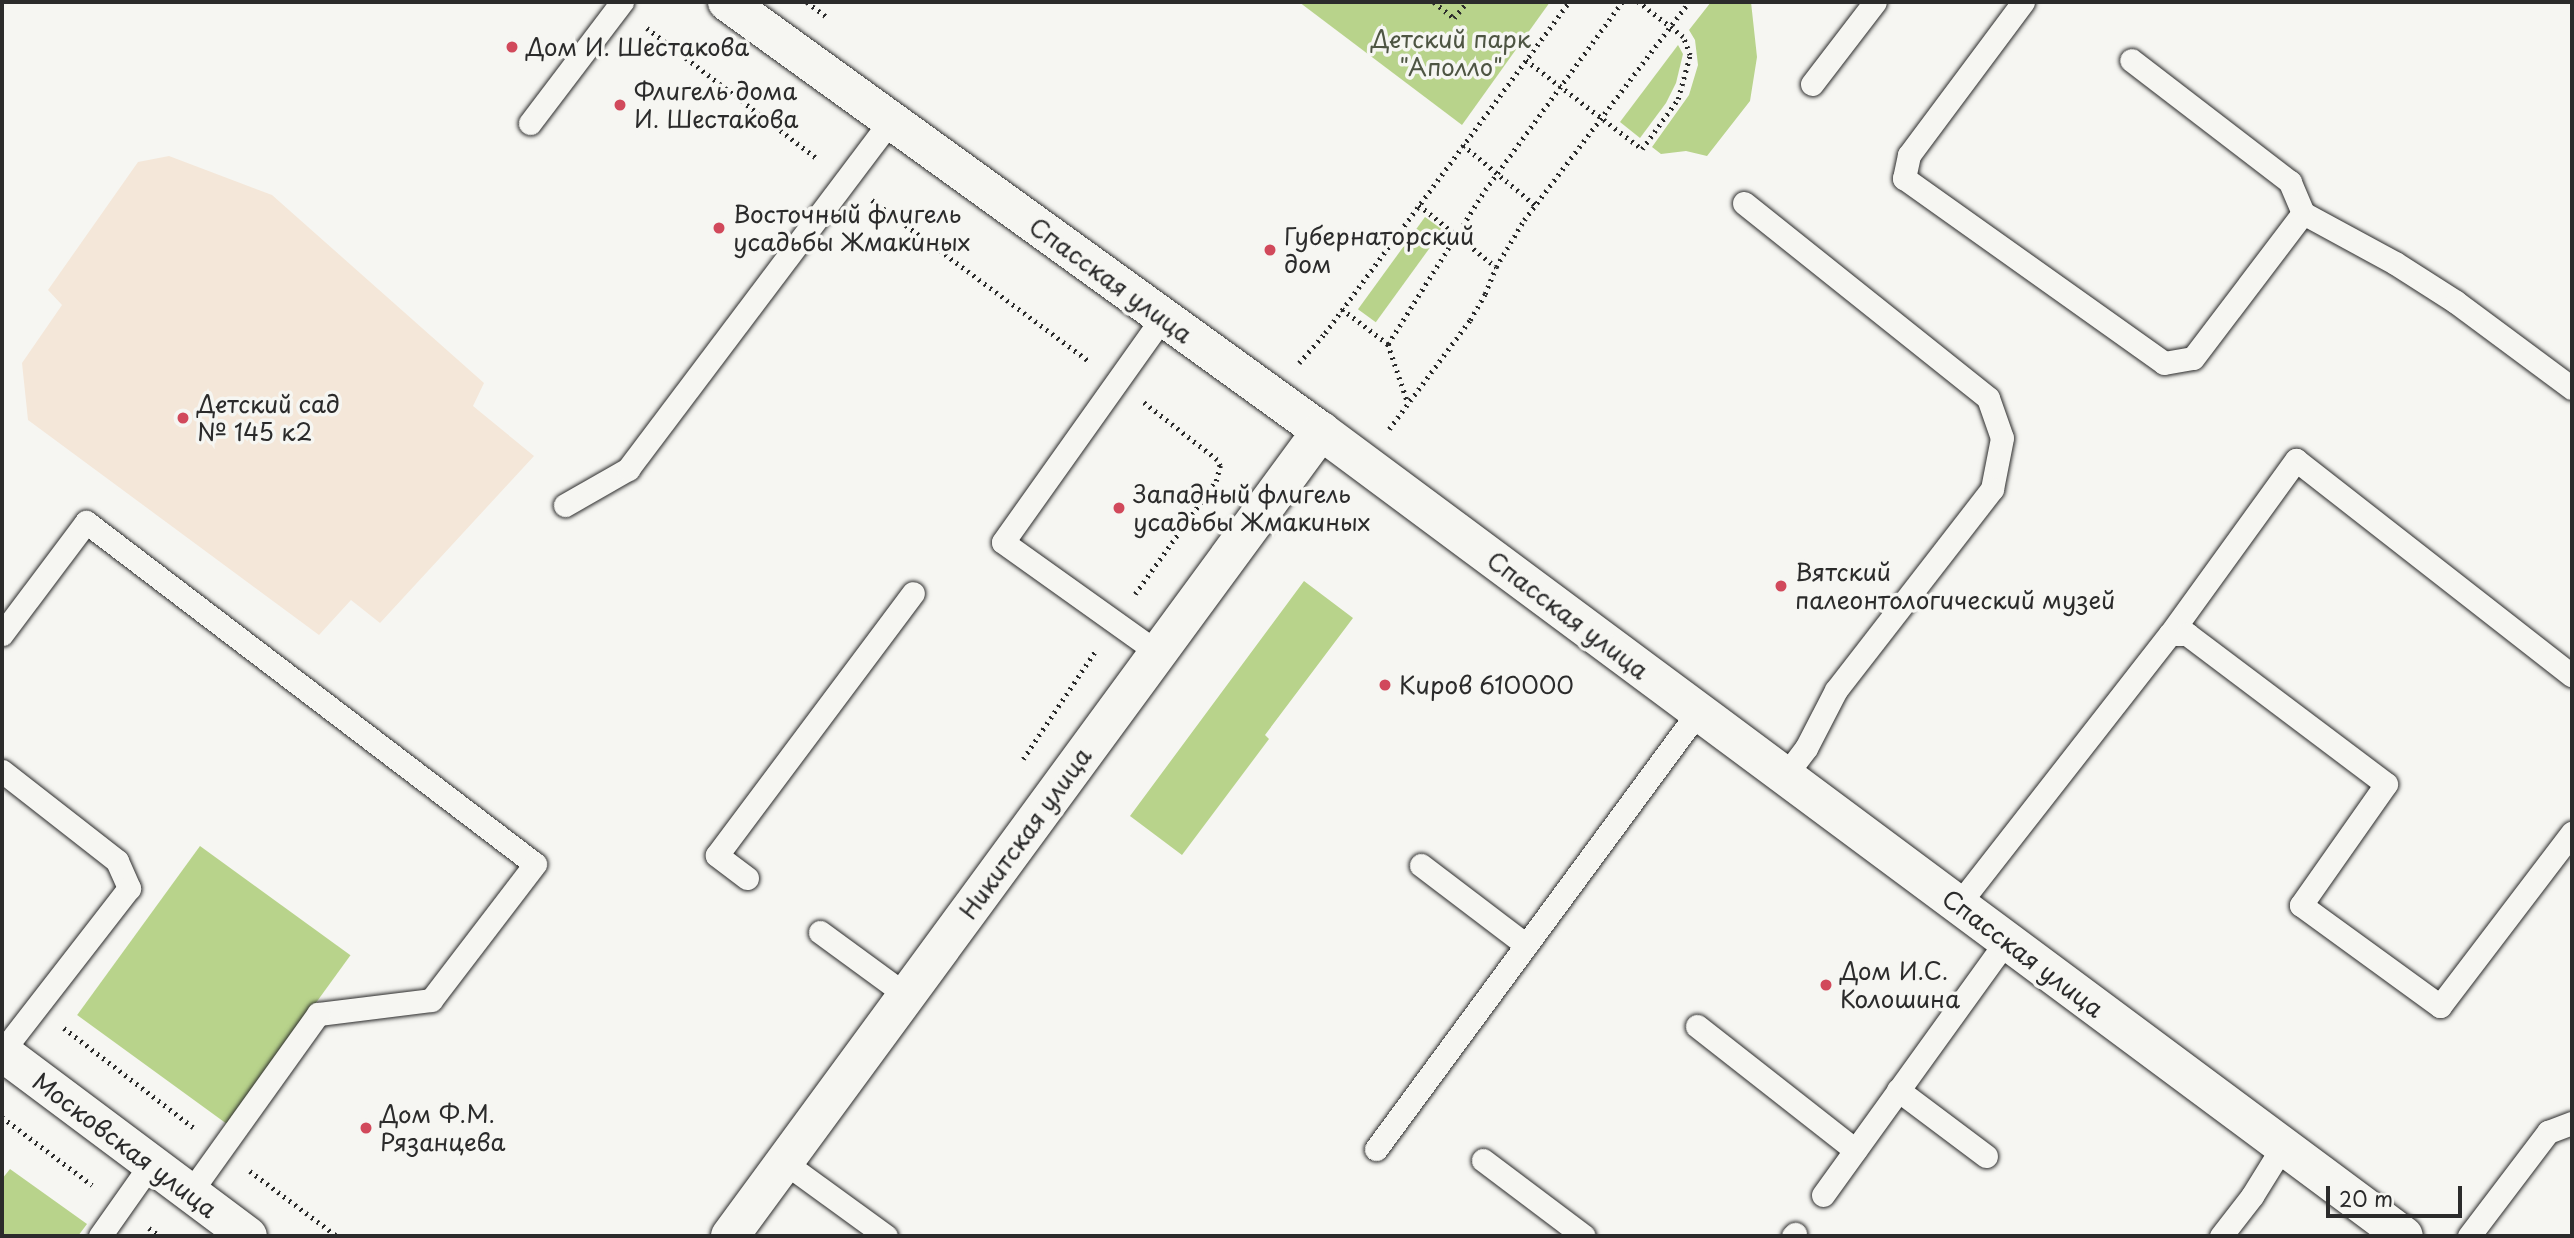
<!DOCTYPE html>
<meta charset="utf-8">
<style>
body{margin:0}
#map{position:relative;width:2574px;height:1238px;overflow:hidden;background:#f6f6f2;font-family:"Playpen Sans",sans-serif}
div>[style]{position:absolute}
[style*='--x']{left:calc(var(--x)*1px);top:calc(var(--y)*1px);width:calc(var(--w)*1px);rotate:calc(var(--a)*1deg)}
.built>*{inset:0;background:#f4e7d9}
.green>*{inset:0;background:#b8d38b;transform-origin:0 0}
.path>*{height:4.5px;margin-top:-2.25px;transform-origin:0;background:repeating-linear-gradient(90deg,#2b2b2b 0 2px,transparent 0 7px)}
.roads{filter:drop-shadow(0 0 2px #2b2b2b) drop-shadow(0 0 2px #2b2b2b)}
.lane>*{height:23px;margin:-11.5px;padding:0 11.5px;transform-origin:11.5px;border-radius:11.5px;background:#f6f6f2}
.street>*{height:38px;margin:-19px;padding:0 19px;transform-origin:19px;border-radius:19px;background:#f6f6f2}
.dots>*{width:19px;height:19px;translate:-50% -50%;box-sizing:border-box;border:4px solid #f6f6f2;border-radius:50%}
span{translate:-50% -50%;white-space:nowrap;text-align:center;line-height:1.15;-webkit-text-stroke:7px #f6f6f2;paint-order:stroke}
.park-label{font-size:24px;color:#4e5543}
.poi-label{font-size:24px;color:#2b2b2b}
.left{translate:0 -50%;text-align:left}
.street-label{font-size:24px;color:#2b2b2b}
.frame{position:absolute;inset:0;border:4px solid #2b2b2b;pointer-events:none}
.scale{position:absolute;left:2326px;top:1186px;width:136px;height:32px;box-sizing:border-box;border:4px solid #2b2b2b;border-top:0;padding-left:9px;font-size:21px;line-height:24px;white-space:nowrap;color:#2b2b2b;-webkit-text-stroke:5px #f6f6f2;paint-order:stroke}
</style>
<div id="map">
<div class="built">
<i style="clip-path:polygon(169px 156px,272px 195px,484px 383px,473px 406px,534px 456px,380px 623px,351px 600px,319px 635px,28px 420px,22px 363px,62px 305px,48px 290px,138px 162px)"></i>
</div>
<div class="green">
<i style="clip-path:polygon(1299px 2px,1550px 2px,1462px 125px)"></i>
<i style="clip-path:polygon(1711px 2px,1751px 2px,1757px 57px,1750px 101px,1707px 156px,1686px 151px,1661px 154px,1652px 147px,1689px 95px,1698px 65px,1695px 40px,1689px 30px)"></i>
<i style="clip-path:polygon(1678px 45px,1683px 54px,1676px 83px,1666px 103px,1640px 138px,1620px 122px)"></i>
<i style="left:1425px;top:217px;width:22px;height:114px;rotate:36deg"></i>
<i style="clip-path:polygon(1304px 581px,1353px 618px,1265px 735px,1269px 739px,1182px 855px,1130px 816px)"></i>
<i style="left:200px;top:846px;width:186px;height:209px;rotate:36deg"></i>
<i style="clip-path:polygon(10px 1169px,87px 1224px,78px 1236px,2px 1236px,2px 1179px)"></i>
</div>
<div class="path">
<i style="--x:807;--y:2;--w:25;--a:37"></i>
<i style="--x:1434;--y:2;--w:26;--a:39"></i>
<i style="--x:1454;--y:18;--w:21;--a:-51"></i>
<i style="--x:647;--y:28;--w:215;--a:37.5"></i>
<i style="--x:1526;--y:60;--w:146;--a:37.5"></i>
<i style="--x:1642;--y:149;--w:62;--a:-54.2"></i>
<i style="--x:1678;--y:99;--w:46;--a:-74.7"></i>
<i style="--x:1690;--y:55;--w:19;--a:-111"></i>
<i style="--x:1683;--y:37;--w:57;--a:-142.1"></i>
<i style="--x:1463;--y:145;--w:94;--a:39.8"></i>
<i style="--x:872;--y:200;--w:272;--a:36.6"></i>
<i style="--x:1419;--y:205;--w:99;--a:38.8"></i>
<i style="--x:1496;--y:267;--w:55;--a:-59.2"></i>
<i style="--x:1524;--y:220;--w:273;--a:-52.9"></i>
<i style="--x:1342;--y:309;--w:58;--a:37.3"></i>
<i style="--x:1388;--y:344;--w:182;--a:-57.8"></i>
<i style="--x:1485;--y:190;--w:233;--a:-53.9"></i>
<i style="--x:1388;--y:344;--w:62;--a:71.3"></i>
<i style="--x:1299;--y:363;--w:40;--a:-49"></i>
<i style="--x:1325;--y:333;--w:411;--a:-53.6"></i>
<i style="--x:1389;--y:429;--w:136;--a:-53.4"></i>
<i style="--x:1470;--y:320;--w:30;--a:-60"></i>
<i style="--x:1485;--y:294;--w:29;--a:-68"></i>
<i style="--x:1135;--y:594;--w:139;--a:-54.4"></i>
<i style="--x:1216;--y:481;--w:16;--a:-75"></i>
<i style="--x:1220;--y:466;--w:7;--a:-117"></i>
<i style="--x:1217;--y:460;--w:93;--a:-142"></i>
<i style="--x:1023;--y:759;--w:131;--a:-56.2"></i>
<i style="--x:64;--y:1028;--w:163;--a:37.5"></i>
<i style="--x:2;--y:1117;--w:113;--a:37.1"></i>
<i style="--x:250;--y:1171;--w:109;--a:36.8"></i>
<i style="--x:149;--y:1228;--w:14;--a:36"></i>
</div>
<div class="roads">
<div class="lane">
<i style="--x:2023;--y:2;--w:191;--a:126.7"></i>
<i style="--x:1909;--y:155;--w:24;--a:102"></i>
<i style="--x:1904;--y:178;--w:319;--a:35.4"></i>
<i style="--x:2164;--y:363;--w:29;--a:-10"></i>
<i style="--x:2193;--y:358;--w:182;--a:-52.8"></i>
<i style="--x:2303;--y:213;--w:34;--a:-113"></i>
<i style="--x:2290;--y:182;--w:200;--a:-142.5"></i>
<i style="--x:1812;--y:84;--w:103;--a:-52.5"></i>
<i style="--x:530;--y:123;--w:152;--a:-52.8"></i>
<i style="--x:1744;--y:203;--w:312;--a:38.6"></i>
<i style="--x:1988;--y:398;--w:42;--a:70.7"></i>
<i style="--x:2002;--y:438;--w:52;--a:101.1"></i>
<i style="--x:1992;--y:489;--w:254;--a:127.8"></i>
<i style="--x:1836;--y:690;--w:65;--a:117.3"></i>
<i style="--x:1806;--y:748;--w:35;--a:127"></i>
<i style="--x:2303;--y:213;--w:105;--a:28.5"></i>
<i style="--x:2395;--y:263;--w:72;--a:32.6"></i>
<i style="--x:2456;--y:302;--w:144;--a:36.6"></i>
<i style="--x:565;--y:505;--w:73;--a:-29.7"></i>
<i style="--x:628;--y:469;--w:437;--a:-53"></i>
<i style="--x:2;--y:634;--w:140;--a:-53.1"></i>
<i style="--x:86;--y:522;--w:564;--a:37.3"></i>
<i style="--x:535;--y:864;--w:171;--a:127.4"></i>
<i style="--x:431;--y:1000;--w:114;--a:172.9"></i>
<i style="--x:318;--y:1014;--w:221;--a:125.6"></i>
<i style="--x:2170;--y:634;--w:215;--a:-54.1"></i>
<i style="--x:2296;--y:460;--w:350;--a:38"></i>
<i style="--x:1157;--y:652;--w:189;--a:-144.5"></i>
<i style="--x:1003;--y:542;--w:276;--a:-54.6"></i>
<i style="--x:2;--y:771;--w:146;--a:38"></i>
<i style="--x:117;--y:861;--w:30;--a:66"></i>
<i style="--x:129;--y:888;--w:207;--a:127.8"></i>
<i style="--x:1421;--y:865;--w:132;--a:37.3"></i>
<i style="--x:747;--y:878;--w:38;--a:-143"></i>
<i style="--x:717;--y:855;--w:327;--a:-53.2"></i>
<i style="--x:1958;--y:905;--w:344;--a:-52"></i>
<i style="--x:2170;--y:634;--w:17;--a:0"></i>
<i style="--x:2187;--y:634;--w:249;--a:37"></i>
<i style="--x:2386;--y:784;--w:148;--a:125.1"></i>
<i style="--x:2301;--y:905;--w:172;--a:36"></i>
<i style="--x:2440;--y:1006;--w:218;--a:-52.7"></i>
<i style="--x:820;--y:932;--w:107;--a:36.2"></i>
<i style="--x:1697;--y:1026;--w:201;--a:38.1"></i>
<i style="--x:1898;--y:1090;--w:110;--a:36.9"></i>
<i style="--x:1376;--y:1149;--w:543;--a:-53.62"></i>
<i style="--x:1483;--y:1160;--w:126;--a:37"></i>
<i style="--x:784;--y:1162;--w:126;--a:36"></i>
<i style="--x:1823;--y:1195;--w:313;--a:-54.2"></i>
<i style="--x:100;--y:1236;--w:87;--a:-54.8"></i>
<i style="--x:1793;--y:1236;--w:3;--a:-45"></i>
<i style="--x:2221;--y:1236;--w:51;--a:-52.2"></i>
<i style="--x:2252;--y:1196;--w:59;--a:-58.2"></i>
<i style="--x:2469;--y:1236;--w:131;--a:-52.8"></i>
<i style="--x:2548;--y:1132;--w:26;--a:-21"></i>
</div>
<div class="street">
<i style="--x:727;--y:2;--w:733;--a:35.84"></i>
<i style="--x:1321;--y:431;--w:1349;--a:36.62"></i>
<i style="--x:2;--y:1052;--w:307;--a:36.8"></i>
<i style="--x:730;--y:1236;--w:999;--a:-53.72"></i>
</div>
</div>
<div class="dots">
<i style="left:512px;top:47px;background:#d1495b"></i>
<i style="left:620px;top:105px;background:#d1495b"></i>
<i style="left:719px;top:228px;background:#d1495b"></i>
<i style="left:1270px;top:250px;background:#d1495b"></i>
<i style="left:183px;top:418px;background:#d1495b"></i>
<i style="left:1119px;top:508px;background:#d1495b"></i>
<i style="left:1781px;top:586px;background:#d1495b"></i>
<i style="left:1385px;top:685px;background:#d1495b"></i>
<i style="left:1826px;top:985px;background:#d1495b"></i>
<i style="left:366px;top:1128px;background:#d1495b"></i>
</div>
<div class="park-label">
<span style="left:1451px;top:53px">Детский парк<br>"Аполло"</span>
</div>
<div class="poi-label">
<span class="left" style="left:526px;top:47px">Дом И. Шестакова</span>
<span class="left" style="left:634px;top:105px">Флигель дома<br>И. Шестакова</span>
<span class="left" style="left:733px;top:228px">Восточный флигель<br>усадьбы Жмакиных</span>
<span class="left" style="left:1284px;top:250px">Губернаторский<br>дом</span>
<span class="left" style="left:197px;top:418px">Детский сад<br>№ 145 к2</span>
<span class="left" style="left:1133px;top:508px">Западный флигель<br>усадьбы Жмакиных</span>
<span class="left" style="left:1795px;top:586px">Вятский<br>палеонтологический музей</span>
<span class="left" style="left:1399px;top:685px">Киров 610000</span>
<span class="left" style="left:1840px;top:985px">Дом И.С.<br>Колошина</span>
<span class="left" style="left:380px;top:1128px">Дом Ф.М.<br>Рязанцева</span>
</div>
<div class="street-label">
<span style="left:1111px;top:280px;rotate:36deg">Спасская улица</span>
<span style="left:1568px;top:615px;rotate:37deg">Спасская улица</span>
<span style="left:1025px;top:833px;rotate:-54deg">Никитская улица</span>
<span style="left:2023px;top:953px;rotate:37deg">Спасская улица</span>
<span style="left:125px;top:1145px;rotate:37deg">Московская улица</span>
</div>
<div class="frame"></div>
<div class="scale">20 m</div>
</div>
